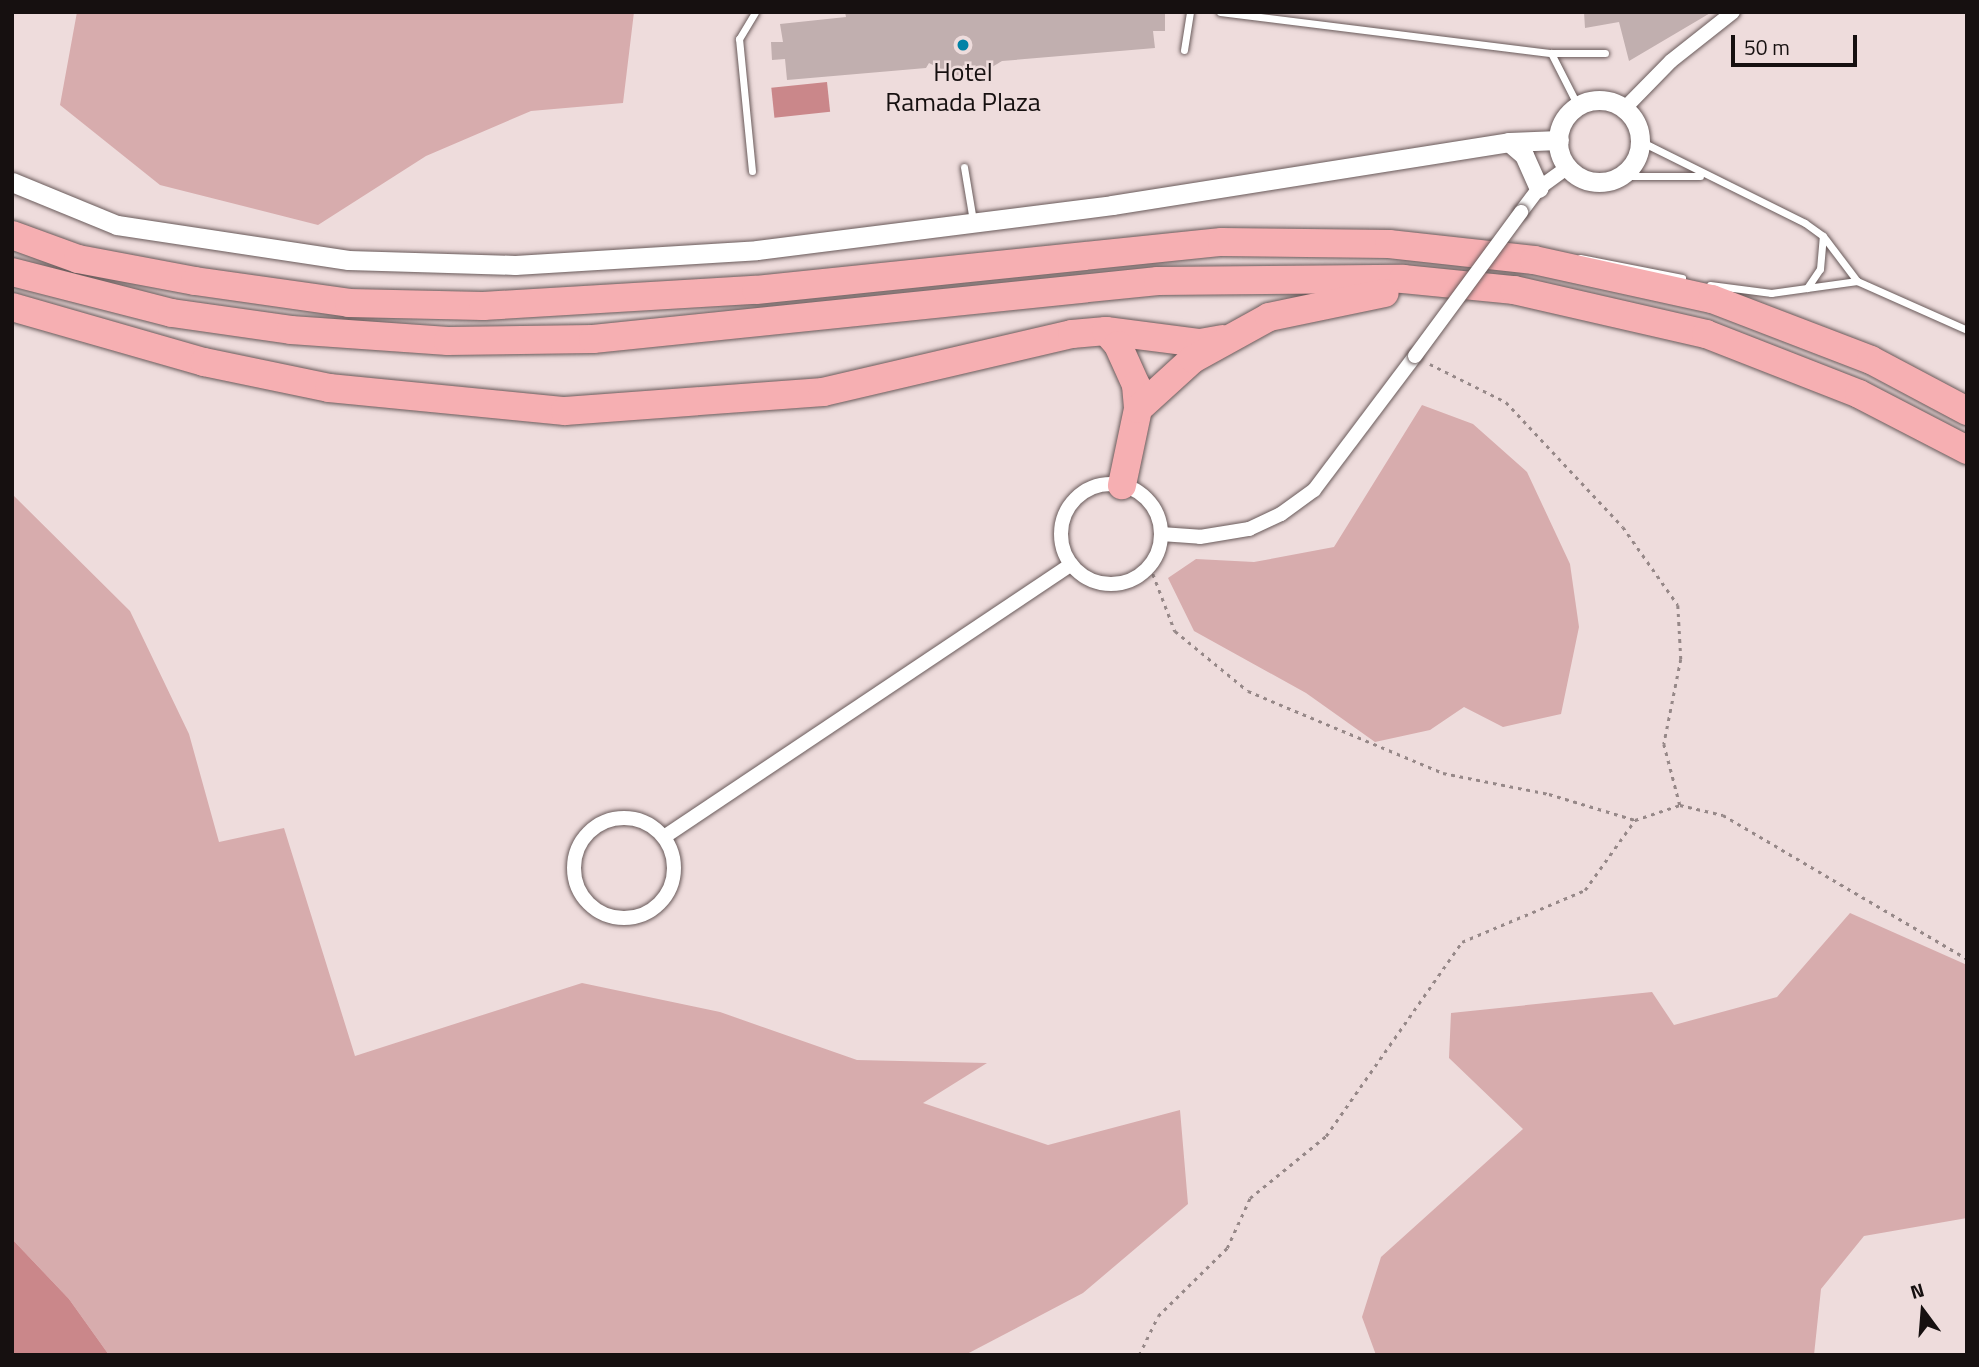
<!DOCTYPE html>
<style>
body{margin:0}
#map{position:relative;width:1979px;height:1367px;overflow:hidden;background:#eedcdc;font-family:"Titillium Web",sans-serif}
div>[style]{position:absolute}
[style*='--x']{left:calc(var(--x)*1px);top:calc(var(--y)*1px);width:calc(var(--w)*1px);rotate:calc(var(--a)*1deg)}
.green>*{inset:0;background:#d7acad}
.water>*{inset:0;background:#ca878a;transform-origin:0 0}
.building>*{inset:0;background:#c1afaf}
.path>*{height:2.5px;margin-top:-1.25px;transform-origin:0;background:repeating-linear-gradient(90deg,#968888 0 3.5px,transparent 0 8.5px)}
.roads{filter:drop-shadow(0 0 2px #695a5a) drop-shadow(0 0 2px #695a5a)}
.service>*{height:7px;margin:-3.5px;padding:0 3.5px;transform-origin:3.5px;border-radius:3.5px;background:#fff}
.minor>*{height:14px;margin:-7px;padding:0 7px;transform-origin:7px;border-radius:7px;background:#fff}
.minor>.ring{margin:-7px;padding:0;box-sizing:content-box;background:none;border:14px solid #fff;border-radius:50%}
.tertiary>*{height:19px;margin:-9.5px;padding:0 9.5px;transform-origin:9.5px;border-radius:9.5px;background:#fff}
.tertiary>.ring{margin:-9.5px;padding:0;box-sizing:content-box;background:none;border:19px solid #fff;border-radius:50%}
.motorway>*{height:28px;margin:-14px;padding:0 14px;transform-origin:14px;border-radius:14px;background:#f6afb2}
.bridges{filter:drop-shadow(0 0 2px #695a5a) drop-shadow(0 0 2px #695a5a)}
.minor-bridge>*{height:14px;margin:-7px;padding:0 7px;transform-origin:7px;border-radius:7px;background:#fff}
.dots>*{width:19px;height:19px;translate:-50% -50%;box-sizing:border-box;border:4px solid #eedcdc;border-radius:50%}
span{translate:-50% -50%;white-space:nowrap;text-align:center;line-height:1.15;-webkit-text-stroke:5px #eedcdc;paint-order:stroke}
.poi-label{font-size:26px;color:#161010}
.frame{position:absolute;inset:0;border:14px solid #161010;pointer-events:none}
.north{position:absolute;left:1888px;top:1276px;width:70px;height:70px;-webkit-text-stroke:5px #eedcdc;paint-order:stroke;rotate:344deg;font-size:19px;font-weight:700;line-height:28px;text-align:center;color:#161010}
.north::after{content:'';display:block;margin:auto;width:24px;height:32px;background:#161010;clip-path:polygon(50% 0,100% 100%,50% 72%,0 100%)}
.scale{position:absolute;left:1731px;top:35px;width:126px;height:32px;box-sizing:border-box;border:4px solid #161010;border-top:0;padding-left:9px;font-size:21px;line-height:24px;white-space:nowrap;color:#161010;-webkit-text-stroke:5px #eedcdc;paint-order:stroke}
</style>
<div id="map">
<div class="green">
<i style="clip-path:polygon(77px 12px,634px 12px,623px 103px,531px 111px,426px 156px,318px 225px,160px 185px,60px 105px)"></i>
<i style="clip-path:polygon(1422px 405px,1473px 424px,1527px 472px,1570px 564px,1579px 627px,1561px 714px,1503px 727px,1464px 707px,1430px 730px,1375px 742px,1306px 693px,1194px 631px,1168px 578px,1196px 559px,1254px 562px,1334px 547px)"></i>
<i style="clip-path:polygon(12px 494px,130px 611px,189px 734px,219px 842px,284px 828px,355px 1056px,582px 983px,720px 1012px,857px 1060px,987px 1063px,923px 1103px,1048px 1145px,1180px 1110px,1188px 1204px,1083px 1293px,965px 1355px,109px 1355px,69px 1299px,12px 1239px)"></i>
<i style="clip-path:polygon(1850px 913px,1967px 965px,1967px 1218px,1864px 1236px,1821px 1289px,1814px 1355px,1376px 1355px,1362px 1317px,1381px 1257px,1523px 1129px,1449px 1058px,1451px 1013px,1652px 992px,1674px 1025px,1777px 997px)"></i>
</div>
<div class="water">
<i style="left:827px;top:82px;width:30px;height:56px;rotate:84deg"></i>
<i style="clip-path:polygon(12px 1239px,69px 1299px,109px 1355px,12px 1355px)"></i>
</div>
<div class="building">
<i style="clip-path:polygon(845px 12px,1153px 12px,1165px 14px,1165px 31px,1153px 31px,1155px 48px,1002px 61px,977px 76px,953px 75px,929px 63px,926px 68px,787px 80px,785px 59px,772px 60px,771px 42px,783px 42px,780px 24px,846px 17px)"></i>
<i style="clip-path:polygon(1584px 12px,1712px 12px,1629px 61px,1619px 22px,1585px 28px)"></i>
</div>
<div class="path">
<i style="--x:1430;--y:364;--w:85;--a:26.6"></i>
<i style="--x:1506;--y:402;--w:171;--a:46.9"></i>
<i style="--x:1623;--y:527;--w:95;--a:54.8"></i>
<i style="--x:1678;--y:605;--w:54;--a:86.8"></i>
<i style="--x:1681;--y:659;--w:87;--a:101.3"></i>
<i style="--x:1664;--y:744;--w:63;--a:75.3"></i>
<i style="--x:1150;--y:566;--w:70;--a:69"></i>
<i style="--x:1175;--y:631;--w:94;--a:39.4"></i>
<i style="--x:1248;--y:691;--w:212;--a:22.8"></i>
<i style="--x:1443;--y:773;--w:108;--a:11.2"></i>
<i style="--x:1549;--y:794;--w:90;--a:16.8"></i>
<i style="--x:1635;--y:820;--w:47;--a:-18.4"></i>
<i style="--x:1680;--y:805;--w:44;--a:13.1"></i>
<i style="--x:1723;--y:815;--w:283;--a:30.5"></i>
<i style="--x:1139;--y:1355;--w:43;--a:-64"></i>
<i style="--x:1158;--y:1316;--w:97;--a:-44.6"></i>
<i style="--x:1227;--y:1248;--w:55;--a:-65.3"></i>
<i style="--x:1250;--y:1198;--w:98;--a:-39.2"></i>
<i style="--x:1326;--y:1136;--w:237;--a:-55"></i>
<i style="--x:1462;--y:942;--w:134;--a:-22.9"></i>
<i style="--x:1585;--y:890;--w:86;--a:-54.5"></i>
</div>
<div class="roads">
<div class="service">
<i style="--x:1220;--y:12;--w:334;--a:7.1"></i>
<i style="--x:1551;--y:53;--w:54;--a:0"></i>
<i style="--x:1184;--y:50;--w:38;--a:-81"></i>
<i style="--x:1551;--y:53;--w:59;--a:63"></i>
<i style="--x:1640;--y:141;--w:184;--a:26.4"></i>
<i style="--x:1805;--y:223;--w:22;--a:36"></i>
<i style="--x:1823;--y:236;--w:56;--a:52.9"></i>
<i style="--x:964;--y:167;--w:55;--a:80.5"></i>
<i style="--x:752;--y:171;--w:133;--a:-95.6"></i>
<i style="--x:739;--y:39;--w:31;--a:-59"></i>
<i style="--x:1620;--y:176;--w:80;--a:0"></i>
<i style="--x:1580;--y:258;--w:104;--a:11.1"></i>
<i style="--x:1710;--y:285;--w:62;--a:7.5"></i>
<i style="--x:1771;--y:293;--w:87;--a:-7.9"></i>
<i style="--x:1857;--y:281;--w:120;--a:24"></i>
<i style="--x:1807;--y:288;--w:23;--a:-56"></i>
<i style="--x:1820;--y:269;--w:32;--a:-85"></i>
</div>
<div class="minor">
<i style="--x:1624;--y:109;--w:67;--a:-45.6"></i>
<i style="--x:1671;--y:61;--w:79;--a:-38.3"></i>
<i style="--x:1521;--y:212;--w:30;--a:-53"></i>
<i style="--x:1539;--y:188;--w:36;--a:-36"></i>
<i class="ring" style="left:1061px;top:484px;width:86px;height:86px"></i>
<i style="--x:1161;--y:534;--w:39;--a:4"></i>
<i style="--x:1200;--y:537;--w:50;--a:-9.3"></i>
<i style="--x:1249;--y:529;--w:35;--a:-25"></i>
<i style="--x:1281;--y:514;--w:41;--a:-36"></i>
<i style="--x:1314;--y:490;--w:168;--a:-53"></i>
<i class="ring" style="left:574px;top:818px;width:86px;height:86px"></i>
<i style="--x:664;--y:837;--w:490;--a:-33.8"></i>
</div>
<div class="tertiary">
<i class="ring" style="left:1558px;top:100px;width:63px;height:63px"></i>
<i style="--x:1509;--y:142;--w:20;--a:41"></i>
<i style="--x:1524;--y:155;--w:36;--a:66"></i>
<i style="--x:12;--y:182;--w:113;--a:22.3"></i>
<i style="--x:117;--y:225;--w:234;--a:8.6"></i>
<i style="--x:348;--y:260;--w:167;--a:1.7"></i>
<i style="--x:515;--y:265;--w:242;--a:-3.5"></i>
<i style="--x:757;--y:250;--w:358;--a:-7.2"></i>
<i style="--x:1112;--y:205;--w:402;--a:-9"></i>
<i style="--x:1509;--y:142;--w:50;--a:-2.3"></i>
</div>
<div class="motorway">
<i style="--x:12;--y:235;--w:70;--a:20"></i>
<i style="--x:78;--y:259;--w:119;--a:10.6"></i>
<i style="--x:195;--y:281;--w:156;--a:8.1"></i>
<i style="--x:349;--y:303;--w:134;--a:1.3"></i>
<i style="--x:483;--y:306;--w:273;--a:-3.4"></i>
<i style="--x:756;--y:290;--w:468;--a:-5.9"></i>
<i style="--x:1222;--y:242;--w:167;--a:0.7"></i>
<i style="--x:1389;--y:244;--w:146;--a:6.3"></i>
<i style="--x:1534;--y:260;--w:182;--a:12.4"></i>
<i style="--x:1712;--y:299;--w:170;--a:21"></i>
<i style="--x:1871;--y:360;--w:109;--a:28"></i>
<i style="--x:12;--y:272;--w:165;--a:14.4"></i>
<i style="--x:172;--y:313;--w:120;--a:8.1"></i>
<i style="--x:291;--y:330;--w:157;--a:4"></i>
<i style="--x:448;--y:341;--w:145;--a:-0.8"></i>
<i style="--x:593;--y:339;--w:568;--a:-5.86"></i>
<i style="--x:1158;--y:281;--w:245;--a:-0.5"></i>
<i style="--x:1403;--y:279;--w:112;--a:5.7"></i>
<i style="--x:1514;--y:290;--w:197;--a:12.9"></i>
<i style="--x:1706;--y:334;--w:164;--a:21.4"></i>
<i style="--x:1859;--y:394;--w:122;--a:27.4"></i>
<i style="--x:12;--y:307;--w:200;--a:16"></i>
<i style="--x:204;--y:362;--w:128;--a:11.7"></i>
<i style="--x:329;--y:388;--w:237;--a:5.6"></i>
<i style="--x:565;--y:411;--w:259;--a:-4.2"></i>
<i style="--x:823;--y:392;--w:256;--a:-13.1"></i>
<i style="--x:1072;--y:334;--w:34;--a:-5"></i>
<i style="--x:1106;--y:331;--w:95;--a:7.3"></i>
<i style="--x:1200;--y:343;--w:23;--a:-10"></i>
<i style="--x:1106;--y:331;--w:18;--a:49"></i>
<i style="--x:1118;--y:345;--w:44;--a:65.8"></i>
<i style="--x:1136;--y:385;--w:24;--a:85"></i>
<i style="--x:1138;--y:409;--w:78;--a:101.9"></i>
<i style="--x:1138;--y:409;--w:74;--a:-42.3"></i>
<i style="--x:1193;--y:359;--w:87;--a:-28.9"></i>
<i style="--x:1269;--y:317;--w:118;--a:-11.7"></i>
</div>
</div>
<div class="bridges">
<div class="minor-bridge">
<i style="--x:1415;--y:356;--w:179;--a:-53.6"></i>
</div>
</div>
<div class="dots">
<i style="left:963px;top:45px;background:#0082a6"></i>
</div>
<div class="poi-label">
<span style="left:963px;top:87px">Hotel<br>Ramada Plaza</span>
</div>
<div class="frame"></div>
<div class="north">N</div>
<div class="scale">50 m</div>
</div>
